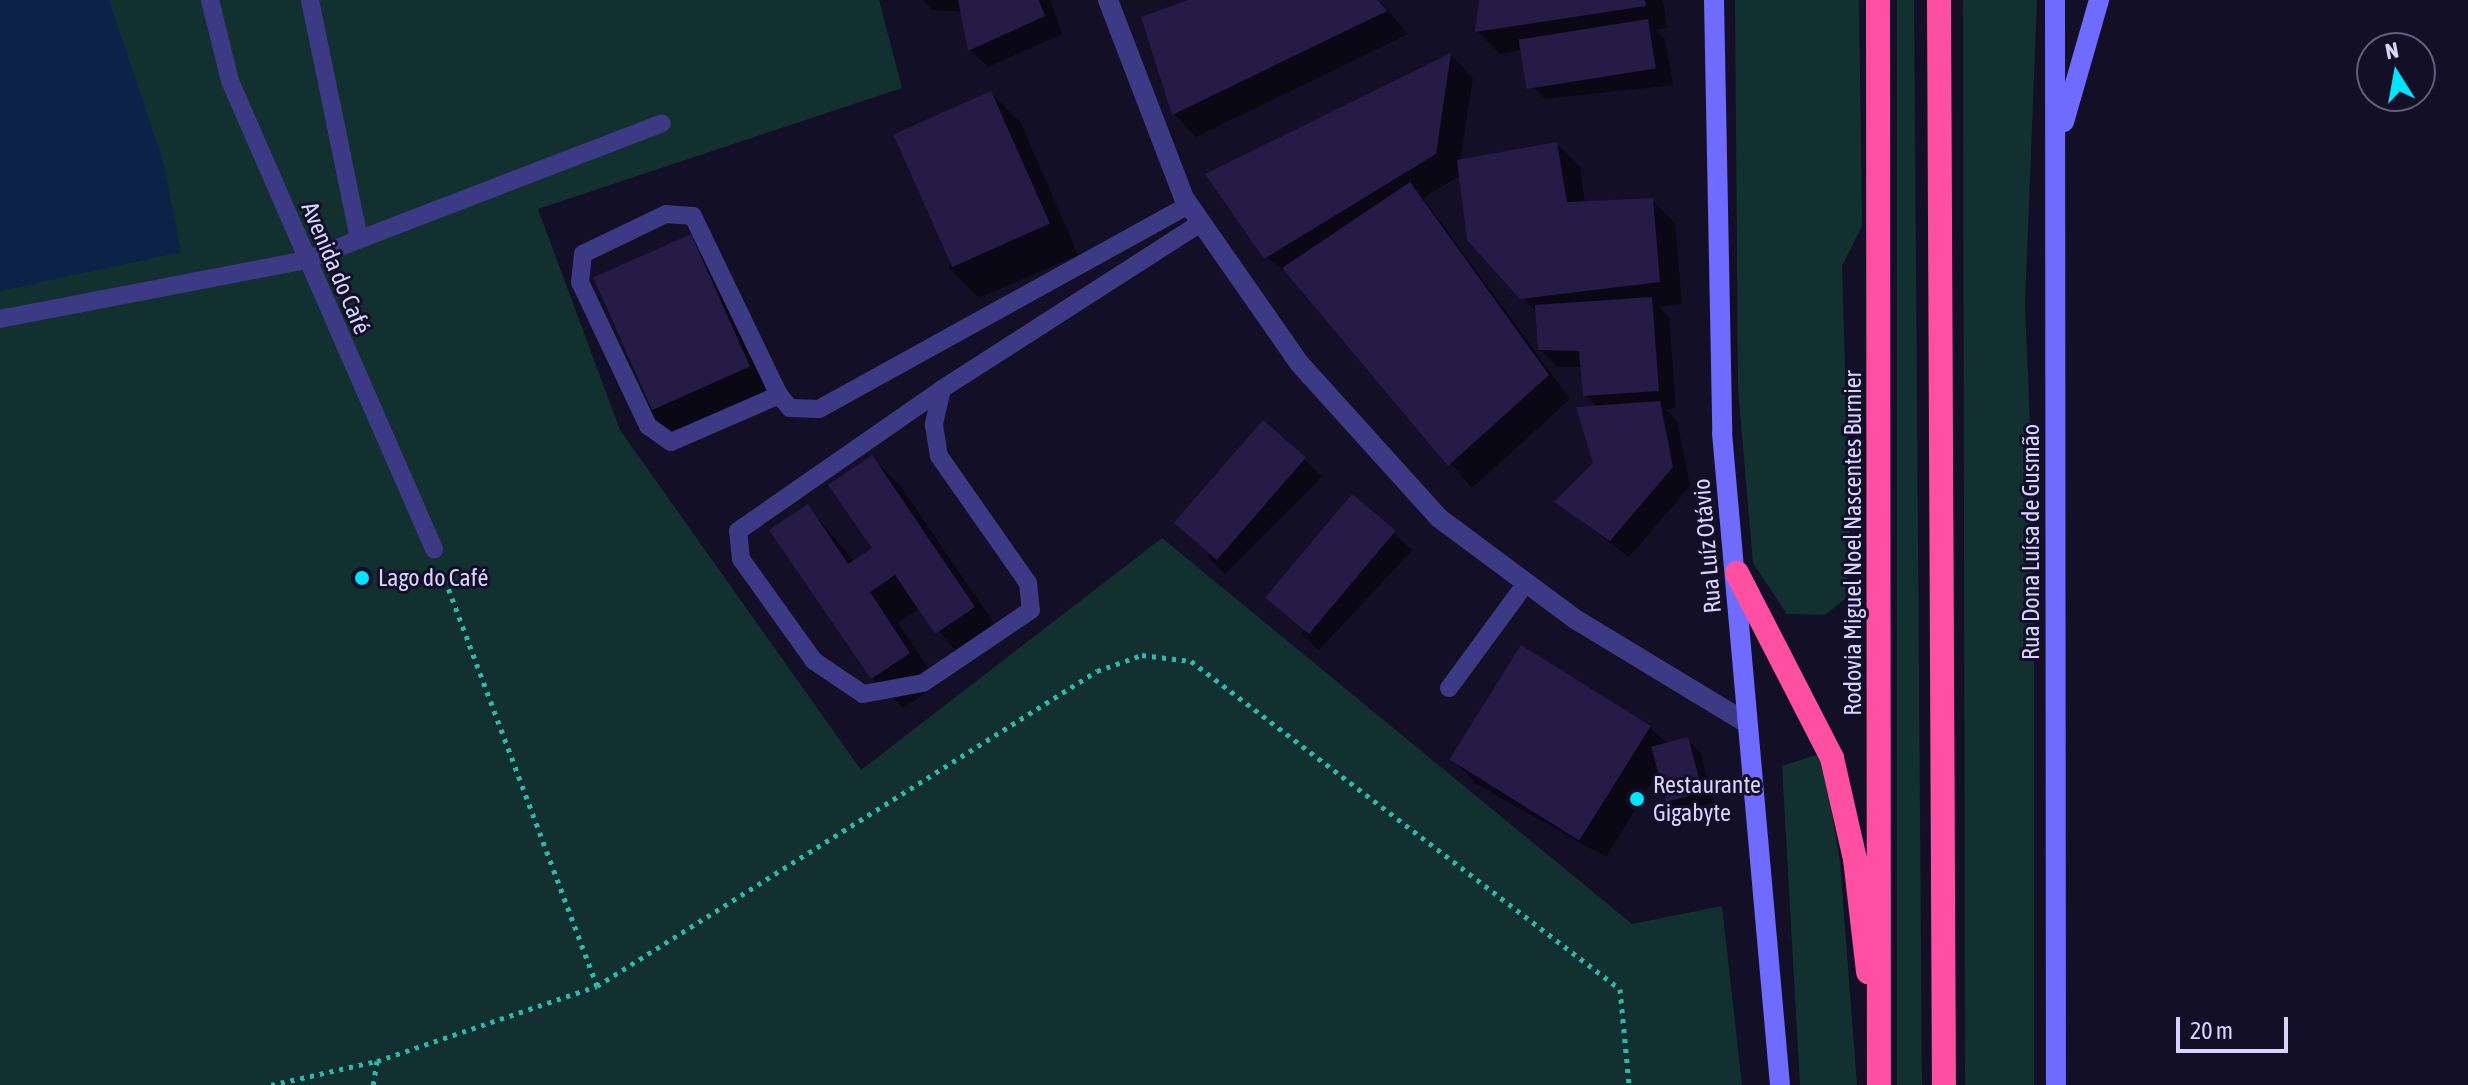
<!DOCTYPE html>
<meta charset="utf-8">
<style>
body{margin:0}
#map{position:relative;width:2468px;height:1085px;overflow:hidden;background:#130f26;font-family:"Asap Condensed",sans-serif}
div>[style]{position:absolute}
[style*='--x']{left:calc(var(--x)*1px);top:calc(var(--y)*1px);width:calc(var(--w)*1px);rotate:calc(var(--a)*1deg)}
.green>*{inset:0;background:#12302f}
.water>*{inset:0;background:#0c2248}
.shadow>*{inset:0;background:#0007;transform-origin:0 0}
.building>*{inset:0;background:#241b47;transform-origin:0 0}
.path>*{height:5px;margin-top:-2.5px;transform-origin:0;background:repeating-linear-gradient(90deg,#2fb8b0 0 4px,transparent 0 10px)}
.lane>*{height:18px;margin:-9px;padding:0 9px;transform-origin:9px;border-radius:9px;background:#3d3a85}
.street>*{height:20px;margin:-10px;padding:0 10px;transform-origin:10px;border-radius:10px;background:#3d3a85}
.secondary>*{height:20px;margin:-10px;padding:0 10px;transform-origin:10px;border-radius:10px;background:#6f6bff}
.highway>*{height:24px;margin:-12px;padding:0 12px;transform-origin:12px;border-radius:12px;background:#ff4fa3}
.dots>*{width:22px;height:22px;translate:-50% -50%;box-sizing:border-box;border:4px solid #130f26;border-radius:50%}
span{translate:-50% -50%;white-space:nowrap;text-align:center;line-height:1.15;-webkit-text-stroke:6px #130f26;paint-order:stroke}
.street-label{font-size:24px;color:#d9d4ff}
.poi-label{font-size:24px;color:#d9d4ff}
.left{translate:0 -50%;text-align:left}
.north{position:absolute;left:2356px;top:32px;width:80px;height:80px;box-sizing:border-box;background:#130f26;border:2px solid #625e7d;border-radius:50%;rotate:349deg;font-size:22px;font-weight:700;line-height:32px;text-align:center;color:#d9d4ff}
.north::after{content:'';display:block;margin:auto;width:28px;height:36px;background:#00e5ff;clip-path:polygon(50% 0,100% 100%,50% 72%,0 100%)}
.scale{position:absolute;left:2176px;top:1017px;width:112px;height:36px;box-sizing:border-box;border:4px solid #d9d4ff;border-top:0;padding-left:10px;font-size:24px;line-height:28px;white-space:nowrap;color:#d9d4ff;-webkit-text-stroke:6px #130f26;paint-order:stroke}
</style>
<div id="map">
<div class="green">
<i style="clip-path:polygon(0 0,879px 0,902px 88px,538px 209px,620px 430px,861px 770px,1162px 538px,1632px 924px,1722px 906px,1742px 1085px,0 1085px)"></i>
<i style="clip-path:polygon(1735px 0,1859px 0,1862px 226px,1842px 266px,1850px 538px,1846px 598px,1825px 615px,1787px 614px,1753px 563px,1738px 389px)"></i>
<i style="clip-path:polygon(1897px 0,1914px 0,1922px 1085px,1897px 1085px)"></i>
<i style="clip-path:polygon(1963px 0,2037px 0,2025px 305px,2034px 516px,2034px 1085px,1965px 1085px)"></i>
<i style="clip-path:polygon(1822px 753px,1840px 862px,1857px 1085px,1800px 1085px,1782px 766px)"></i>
</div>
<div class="water">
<i style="clip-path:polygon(0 0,109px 0,163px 161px,181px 252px,0 291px)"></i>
</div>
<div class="shadow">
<i style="clip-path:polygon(923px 0,1050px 0,1062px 34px,988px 67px,970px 50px,962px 12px,932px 10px)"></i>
<i style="clip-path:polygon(1194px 0,1379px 0,1408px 34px,1196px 137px,1174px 114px)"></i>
<i style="clip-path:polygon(1481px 0,1663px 0,1667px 28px,1656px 30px,1665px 39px,1673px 85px,1545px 99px,1527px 81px,1523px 50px,1500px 54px,1477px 31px)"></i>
<i style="clip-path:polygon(1451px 55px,1473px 78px,1460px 162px,1557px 144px,1580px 167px,1585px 203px,1652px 200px,1675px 223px,1682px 304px,1659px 307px,1669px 317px,1676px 408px,1665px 409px,1677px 421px,1690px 486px,1629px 557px,1556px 502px,1595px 464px,1598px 407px,1585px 395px,1583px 367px,1558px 367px,1540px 349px,1538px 313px,1522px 297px,1461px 175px,1423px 198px,1570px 399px,1472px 488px,1293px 278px,1266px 257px,1208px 175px)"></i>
<i style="clip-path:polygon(991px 93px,1021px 123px,1078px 255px,979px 298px,949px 268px)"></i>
<i style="clip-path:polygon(691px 237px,721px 267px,778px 398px,679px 442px,649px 411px)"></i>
<i style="clip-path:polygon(872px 458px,902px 488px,1004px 638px,967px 664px,920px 609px,898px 623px,939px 684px,903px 708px,872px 678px,807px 506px,855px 562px,874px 549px)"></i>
<i style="left:1304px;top:459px;width:25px;height:137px;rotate:45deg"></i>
<i style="left:1394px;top:533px;width:25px;height:137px;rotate:43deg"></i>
<i style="clip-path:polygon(1650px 727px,1668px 745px,1688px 740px,1700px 752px,1714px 803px,1676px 811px,1664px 798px,1658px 772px,1606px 857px,1478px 785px,1455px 762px)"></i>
</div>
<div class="building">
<i style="clip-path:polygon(958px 0,1039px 0,1045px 16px,968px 51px)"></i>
<i style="clip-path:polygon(1188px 0,1378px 0,1387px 11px,1172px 115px,1141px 17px)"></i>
<i style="clip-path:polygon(1479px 0,1645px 0,1646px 6px,1475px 32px)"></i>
<i style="left:1648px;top:19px;width:50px;height:131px;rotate:81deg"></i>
<i style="clip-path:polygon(1451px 53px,1436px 154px,1264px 259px,1205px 174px)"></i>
<i style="left:991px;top:91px;width:145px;height:107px;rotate:66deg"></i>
<i style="clip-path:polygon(1557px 142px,1567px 202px,1653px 198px,1660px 282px,1520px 299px,1467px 240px,1457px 160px)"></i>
<i style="clip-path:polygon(1410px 182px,1549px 375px,1448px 466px,1282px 268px)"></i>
<i style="left:691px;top:234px;width:145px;height:107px;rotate:66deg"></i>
<i style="clip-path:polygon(1652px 297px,1659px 391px,1583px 396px,1579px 351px,1538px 350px,1535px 305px)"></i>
<i style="clip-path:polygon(1660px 401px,1673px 467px,1610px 541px,1554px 502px,1593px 463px,1576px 407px)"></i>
<i style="left:1263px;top:420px;width:57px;height:136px;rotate:41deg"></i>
<i style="clip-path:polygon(872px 455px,975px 607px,935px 634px,895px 575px,870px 592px,910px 653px,871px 679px,769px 530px,808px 504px,848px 564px,872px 548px,828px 485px)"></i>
<i style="left:1352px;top:494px;width:57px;height:135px;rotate:40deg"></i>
<i style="left:1521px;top:645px;width:153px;height:135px;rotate:32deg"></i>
<i style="left:1688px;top:737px;width:57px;height:38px;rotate:75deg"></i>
</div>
<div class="path">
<i style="--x:597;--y:986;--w:591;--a:-32.21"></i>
<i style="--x:1097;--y:671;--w:48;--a:-19.6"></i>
<i style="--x:1142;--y:655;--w:49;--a:7"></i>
<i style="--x:1191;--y:661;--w:540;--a:37.4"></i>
<i style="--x:1620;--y:989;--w:96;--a:84.6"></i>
<i style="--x:377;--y:1061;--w:232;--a:-18.8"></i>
<i style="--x:597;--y:986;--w:442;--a:-110.5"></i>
<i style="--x:271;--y:1085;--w:109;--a:-12.8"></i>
<i style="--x:377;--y:1061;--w:24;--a:99"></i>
</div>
<div class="lane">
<i style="--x:210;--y:0;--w:83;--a:76.1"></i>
<i style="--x:230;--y:81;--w:511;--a:66.45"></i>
<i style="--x:310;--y:0;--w:244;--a:78.4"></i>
<i style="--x:0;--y:319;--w:312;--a:-10.9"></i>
<i style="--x:306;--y:260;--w:381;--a:-21"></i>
<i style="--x:942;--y:389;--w:37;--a:103"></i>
<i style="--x:934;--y:425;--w:31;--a:81"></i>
<i style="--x:939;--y:456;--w:155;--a:55"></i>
<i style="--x:1028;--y:583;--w:27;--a:84"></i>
<i style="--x:1031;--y:610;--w:130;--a:145.9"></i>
<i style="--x:923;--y:683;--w:61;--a:169.6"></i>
<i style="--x:863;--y:694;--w:59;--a:-146"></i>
<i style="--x:814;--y:661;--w:125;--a:-125.6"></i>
<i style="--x:741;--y:559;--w:28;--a:-96"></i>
<i style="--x:738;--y:531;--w:249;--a:-34.8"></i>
<i style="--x:942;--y:389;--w:308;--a:-32.7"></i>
<i style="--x:779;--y:395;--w:199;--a:-115.7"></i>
<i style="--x:693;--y:216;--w:27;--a:-176"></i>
<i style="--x:666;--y:214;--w:92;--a:154.3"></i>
<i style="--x:583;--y:254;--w:28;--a:96"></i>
<i style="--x:580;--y:282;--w:159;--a:64.7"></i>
<i style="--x:648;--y:426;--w:28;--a:35"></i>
<i style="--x:671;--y:442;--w:118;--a:-23.5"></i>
<i style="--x:779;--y:395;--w:17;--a:50"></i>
<i style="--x:790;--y:408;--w:29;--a:2"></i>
<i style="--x:819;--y:409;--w:422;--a:-28.9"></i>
<i style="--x:1449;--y:688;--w:130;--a:-53.7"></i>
</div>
<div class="street">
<i style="--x:1108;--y:0;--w:212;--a:69"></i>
<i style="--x:1184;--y:198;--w:201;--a:55.1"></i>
<i style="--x:1299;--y:363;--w:209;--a:47.9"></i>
<i style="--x:1439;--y:518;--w:169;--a:36.6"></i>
<i style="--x:1575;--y:619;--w:201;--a:31.2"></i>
</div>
<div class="secondary">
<i style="--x:1714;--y:0;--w:433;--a:88.9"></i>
<i style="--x:1722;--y:433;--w:655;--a:84.92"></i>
<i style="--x:2055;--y:0;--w:1085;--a:89.95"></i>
<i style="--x:2064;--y:122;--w:127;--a:-74"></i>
</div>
<div class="highway">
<i style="--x:1878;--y:0;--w:1085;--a:89.95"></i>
<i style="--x:1939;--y:0;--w:1085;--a:89.74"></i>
<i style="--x:1737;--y:573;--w:208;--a:62.8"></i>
<i style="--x:1832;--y:758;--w:104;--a:77.2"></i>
<i style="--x:1855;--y:859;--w:114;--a:83.4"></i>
</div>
<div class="dots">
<i style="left:362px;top:578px;background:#00e5ff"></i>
<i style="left:1637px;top:799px;background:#00e5ff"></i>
</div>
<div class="street-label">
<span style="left:336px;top:268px;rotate:67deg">Avenida do Café</span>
<span style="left:2031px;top:542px;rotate:-90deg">Rua Dona Luísa de Gusmão</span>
<span style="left:1853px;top:543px;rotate:-90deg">Rodovia Miguel Noel Nascentes Burnier</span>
<span style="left:1707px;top:546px;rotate:-95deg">Rua Luíz Otávio</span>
</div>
<div class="poi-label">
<span class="left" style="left:378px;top:578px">Lago do Café</span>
<span class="left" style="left:1653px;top:799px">Restaurante<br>Gigabyte</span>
</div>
<div class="north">N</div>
<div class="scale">20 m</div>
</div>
